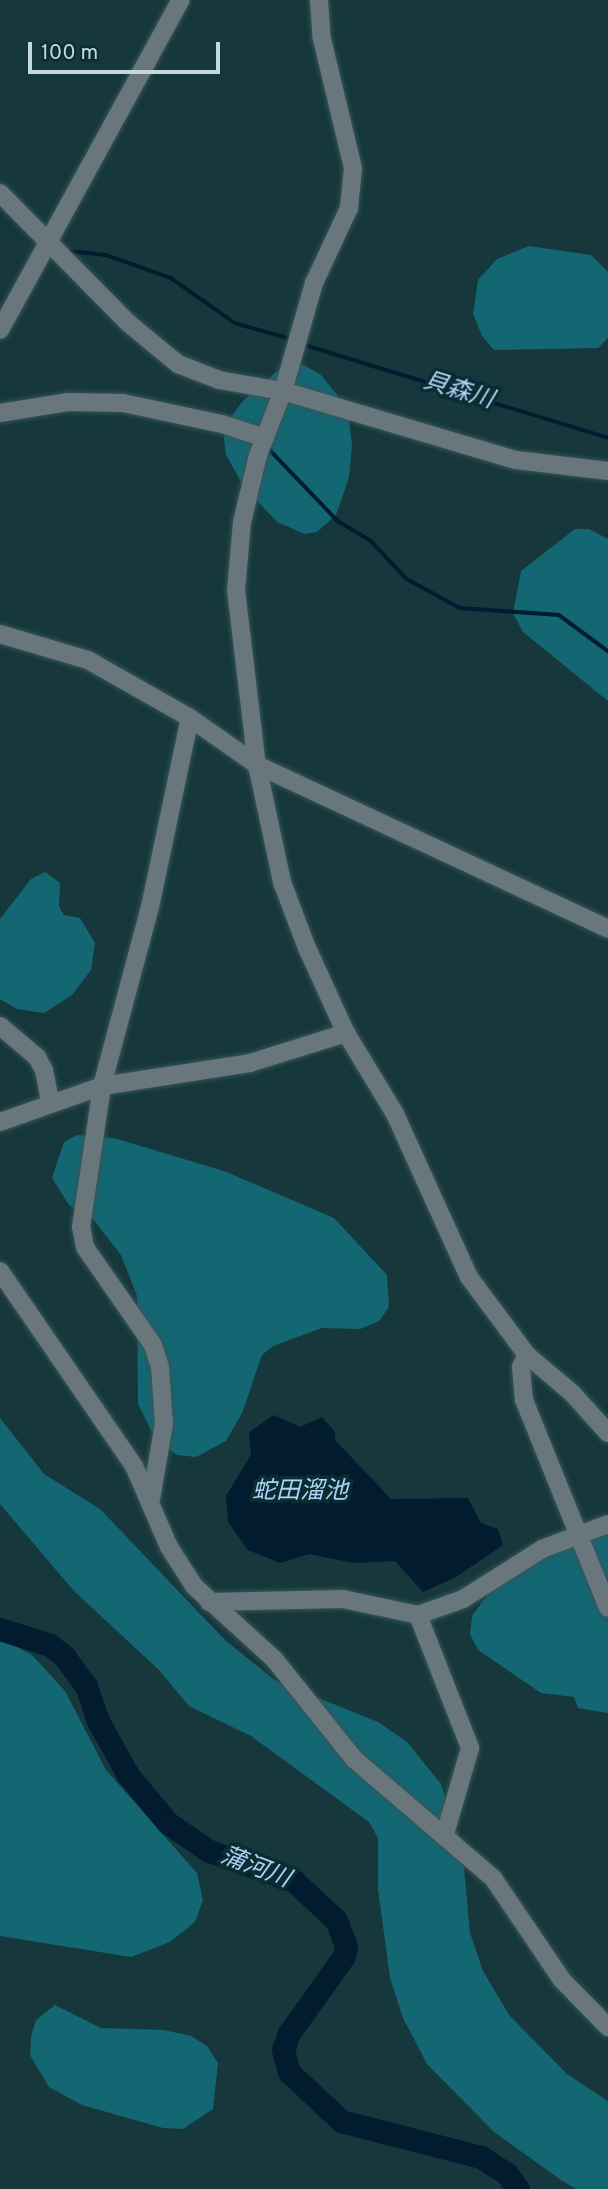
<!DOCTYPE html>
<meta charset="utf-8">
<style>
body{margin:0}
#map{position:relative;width:608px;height:2189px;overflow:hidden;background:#16383d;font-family:Overpass,"Noto Sans JP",sans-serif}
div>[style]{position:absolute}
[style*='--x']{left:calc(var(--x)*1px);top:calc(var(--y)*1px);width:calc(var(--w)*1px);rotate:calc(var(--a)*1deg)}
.forest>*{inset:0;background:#136773}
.water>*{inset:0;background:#031b2f}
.stream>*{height:3.5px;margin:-1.75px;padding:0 1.75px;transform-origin:1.75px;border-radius:1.75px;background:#031b2f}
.river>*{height:23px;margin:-11.5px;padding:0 11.5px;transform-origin:11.5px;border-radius:11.5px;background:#031b2f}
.roads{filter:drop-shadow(0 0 2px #365559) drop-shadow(0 0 2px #365559)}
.minor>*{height:18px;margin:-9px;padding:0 9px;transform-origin:9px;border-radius:9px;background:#69767c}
span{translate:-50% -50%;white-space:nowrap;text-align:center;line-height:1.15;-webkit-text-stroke:7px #0a2d33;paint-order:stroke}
.water-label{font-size:24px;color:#aed3f6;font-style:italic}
.scale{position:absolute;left:28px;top:42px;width:192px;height:32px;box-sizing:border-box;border:4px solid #c5d8db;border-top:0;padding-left:9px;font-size:21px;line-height:24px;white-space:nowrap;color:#c5d8db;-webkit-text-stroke:5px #0a2d33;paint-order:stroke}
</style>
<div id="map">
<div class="forest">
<i style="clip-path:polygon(529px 246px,591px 255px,608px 272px,608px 338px,598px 348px,494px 350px,482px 336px,473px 314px,478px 280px,497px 259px)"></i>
<i style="clip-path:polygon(294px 365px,304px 365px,321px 375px,337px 395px,349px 421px,352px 445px,349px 477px,336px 515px,317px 532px,305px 534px,277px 522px,244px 487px,226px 455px,224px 438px,225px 425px,242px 402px,276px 372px)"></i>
<i style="clip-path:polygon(575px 529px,589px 529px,608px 539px,608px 701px,523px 632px,513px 613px,521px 571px)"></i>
<i style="clip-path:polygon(45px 872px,60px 883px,59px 906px,64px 915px,80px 918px,95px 943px,91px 970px,72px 995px,44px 1013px,17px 1009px,0 999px,0 919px,31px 879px)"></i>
<i style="clip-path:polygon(77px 1135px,114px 1138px,224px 1171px,334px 1218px,387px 1275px,389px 1307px,379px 1321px,360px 1329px,322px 1328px,273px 1346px,262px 1355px,242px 1413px,226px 1441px,196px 1457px,177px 1455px,156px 1440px,138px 1404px,137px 1296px,121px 1255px,93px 1219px,69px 1205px,52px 1178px,64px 1142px)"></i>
<i style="clip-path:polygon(0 1418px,44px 1474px,100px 1509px,226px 1641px,276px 1681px,378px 1722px,407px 1742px,441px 1784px,462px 1846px,470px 1933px,483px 1971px,509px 2015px,567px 2074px,608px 2101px,608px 2189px,576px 2189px,561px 2180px,494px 2132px,427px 2064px,403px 2018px,390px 1978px,378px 1889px,378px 1838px,369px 1822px,251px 1736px,189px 1706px,159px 1670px,74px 1591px,0 1504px)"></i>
<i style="clip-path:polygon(608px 1530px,608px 1713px,578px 1708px,574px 1697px,541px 1693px,478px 1650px,470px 1634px,472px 1616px,488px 1594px,524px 1568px)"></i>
<i style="clip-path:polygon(0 1638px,32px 1655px,65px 1691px,106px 1770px,197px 1873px,203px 1900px,195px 1922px,170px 1942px,131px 1957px,0 1936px)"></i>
<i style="clip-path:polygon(55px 2005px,101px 2028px,164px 2030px,191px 2036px,207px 2046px,218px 2063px,213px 2109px,183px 2129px,163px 2128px,82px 2105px,49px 2087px,30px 2055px,31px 2036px,36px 2020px)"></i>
</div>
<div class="water">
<i style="clip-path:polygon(274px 1415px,300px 1427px,322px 1417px,335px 1432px,335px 1440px,391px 1499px,468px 1498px,481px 1523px,498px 1529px,503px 1545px,456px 1577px,423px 1592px,395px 1561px,354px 1563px,309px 1554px,280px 1563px,248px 1550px,228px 1522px,226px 1496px,251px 1455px,249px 1432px)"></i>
</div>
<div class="stream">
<i style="--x:69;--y:251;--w:37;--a:6"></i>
<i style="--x:106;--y:255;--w:69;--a:19.5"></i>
<i style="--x:171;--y:278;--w:78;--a:35.1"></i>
<i style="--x:235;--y:323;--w:58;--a:15.9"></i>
<i style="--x:308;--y:346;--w:314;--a:17"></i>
<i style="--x:267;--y:447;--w:103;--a:46.2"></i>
<i style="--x:338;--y:521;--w:39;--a:31"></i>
<i style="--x:371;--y:541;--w:52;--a:46.5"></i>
<i style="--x:407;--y:579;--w:60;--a:28.7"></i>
<i style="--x:460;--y:608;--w:99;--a:4"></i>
<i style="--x:559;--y:615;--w:61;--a:36.3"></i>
</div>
<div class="river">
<i style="--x:0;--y:1629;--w:52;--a:17.7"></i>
<i style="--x:50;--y:1645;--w:18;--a:38"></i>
<i style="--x:64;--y:1656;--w:37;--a:54"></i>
<i style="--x:86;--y:1686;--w:37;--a:71"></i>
<i style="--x:98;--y:1721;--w:62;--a:60.9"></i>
<i style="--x:128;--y:1775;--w:62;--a:50.2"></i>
<i style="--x:168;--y:1823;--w:50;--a:34.3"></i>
<i style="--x:209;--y:1851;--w:90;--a:19.4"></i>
<i style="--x:294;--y:1881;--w:57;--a:42.9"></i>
<i style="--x:336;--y:1920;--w:28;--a:69"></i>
<i style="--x:346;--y:1946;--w:10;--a:101"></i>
<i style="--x:344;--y:1956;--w:95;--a:125.5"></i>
<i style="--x:289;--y:2033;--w:18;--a:109"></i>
<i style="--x:283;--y:2050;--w:23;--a:75"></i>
<i style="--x:289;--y:2072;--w:71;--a:43.3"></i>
<i style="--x:341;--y:2121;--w:145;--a:14.4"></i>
<i style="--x:481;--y:2157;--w:31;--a:33"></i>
<i style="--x:507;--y:2174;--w:19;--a:54"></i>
</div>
<div class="roads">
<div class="minor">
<i style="--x:319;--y:0;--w:39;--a:86"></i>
<i style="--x:322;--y:39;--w:133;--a:76.5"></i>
<i style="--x:353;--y:168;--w:40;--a:95.7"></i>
<i style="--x:349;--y:208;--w:83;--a:115"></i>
<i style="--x:314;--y:283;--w:112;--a:106"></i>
<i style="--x:283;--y:391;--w:69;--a:111.3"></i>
<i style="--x:258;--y:455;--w:69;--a:103.4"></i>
<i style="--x:242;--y:522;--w:68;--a:95"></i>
<i style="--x:236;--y:590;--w:176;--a:83.2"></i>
<i style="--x:257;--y:765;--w:120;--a:77.9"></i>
<i style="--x:282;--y:882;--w:71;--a:69.3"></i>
<i style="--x:307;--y:948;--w:94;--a:65.4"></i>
<i style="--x:346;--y:1033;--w:95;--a:58.8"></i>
<i style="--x:395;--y:1114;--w:179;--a:65.6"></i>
<i style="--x:469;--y:1277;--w:97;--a:53.4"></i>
<i style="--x:527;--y:1355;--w:59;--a:40.2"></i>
<i style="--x:572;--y:1393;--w:54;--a:48"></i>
<i style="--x:0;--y:193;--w:181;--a:45.4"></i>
<i style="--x:127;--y:322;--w:66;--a:39.5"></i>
<i style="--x:178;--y:364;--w:44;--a:21.3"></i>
<i style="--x:219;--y:380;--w:65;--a:9.8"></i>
<i style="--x:283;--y:391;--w:243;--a:16.5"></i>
<i style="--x:516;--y:460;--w:93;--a:6.8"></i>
<i style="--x:0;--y:330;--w:376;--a:-61.3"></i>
<i style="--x:0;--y:413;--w:68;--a:-9.3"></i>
<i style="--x:67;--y:402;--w:56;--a:1"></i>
<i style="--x:123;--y:403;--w:101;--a:12"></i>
<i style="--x:222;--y:424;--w:45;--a:18"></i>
<i style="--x:0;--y:634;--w:92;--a:16.5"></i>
<i style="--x:88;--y:660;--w:117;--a:29.6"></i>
<i style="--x:190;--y:718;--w:82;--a:35"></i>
<i style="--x:257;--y:765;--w:387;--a:25"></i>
<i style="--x:0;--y:1026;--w:48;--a:40"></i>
<i style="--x:37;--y:1057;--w:15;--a:62"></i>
<i style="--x:44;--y:1070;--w:32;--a:79"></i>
<i style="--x:0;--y:1122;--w:108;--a:-19.4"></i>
<i style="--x:102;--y:1086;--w:150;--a:-8.8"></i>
<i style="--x:250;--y:1063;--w:101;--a:-17.4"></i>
<i style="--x:0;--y:1271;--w:237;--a:55.5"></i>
<i style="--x:134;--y:1466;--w:88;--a:66.6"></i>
<i style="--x:169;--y:1547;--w:46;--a:57.3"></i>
<i style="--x:194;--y:1586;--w:108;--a:42.4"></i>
<i style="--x:274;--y:1659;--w:128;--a:51.3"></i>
<i style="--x:354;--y:1759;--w:183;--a:40.6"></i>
<i style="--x:493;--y:1878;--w:123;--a:55.9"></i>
<i style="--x:562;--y:1980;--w:66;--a:45.6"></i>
<i style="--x:527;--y:1355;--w:13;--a:117"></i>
<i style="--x:521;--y:1367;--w:33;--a:85"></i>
<i style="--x:524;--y:1400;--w:224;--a:68"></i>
<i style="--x:151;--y:1499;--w:76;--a:-80.2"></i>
<i style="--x:164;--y:1424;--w:57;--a:-94"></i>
<i style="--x:160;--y:1367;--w:23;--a:-108"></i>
<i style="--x:153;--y:1345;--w:119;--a:-124.8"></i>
<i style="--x:85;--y:1247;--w:20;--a:-101"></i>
<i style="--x:81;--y:1227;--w:143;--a:-81.5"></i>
<i style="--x:102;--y:1086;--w:185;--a:-75"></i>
<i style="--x:150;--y:907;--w:193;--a:-78.1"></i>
<i style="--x:209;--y:1602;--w:134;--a:-1.3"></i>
<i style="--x:343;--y:1599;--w:77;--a:12"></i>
<i style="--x:418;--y:1615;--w:48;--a:-19.6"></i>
<i style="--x:463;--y:1599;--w:93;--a:-32.3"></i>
<i style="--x:542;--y:1549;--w:71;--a:-20.7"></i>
<i style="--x:418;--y:1615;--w:143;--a:68.6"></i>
<i style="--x:470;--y:1748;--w:90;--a:106.2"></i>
</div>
</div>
<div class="water-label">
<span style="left:458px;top:392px;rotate:17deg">貝森川</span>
<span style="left:300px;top:1493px">蛇田溜池</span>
<span style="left:255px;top:1869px;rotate:21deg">蒲河川</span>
</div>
<div class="scale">100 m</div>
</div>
